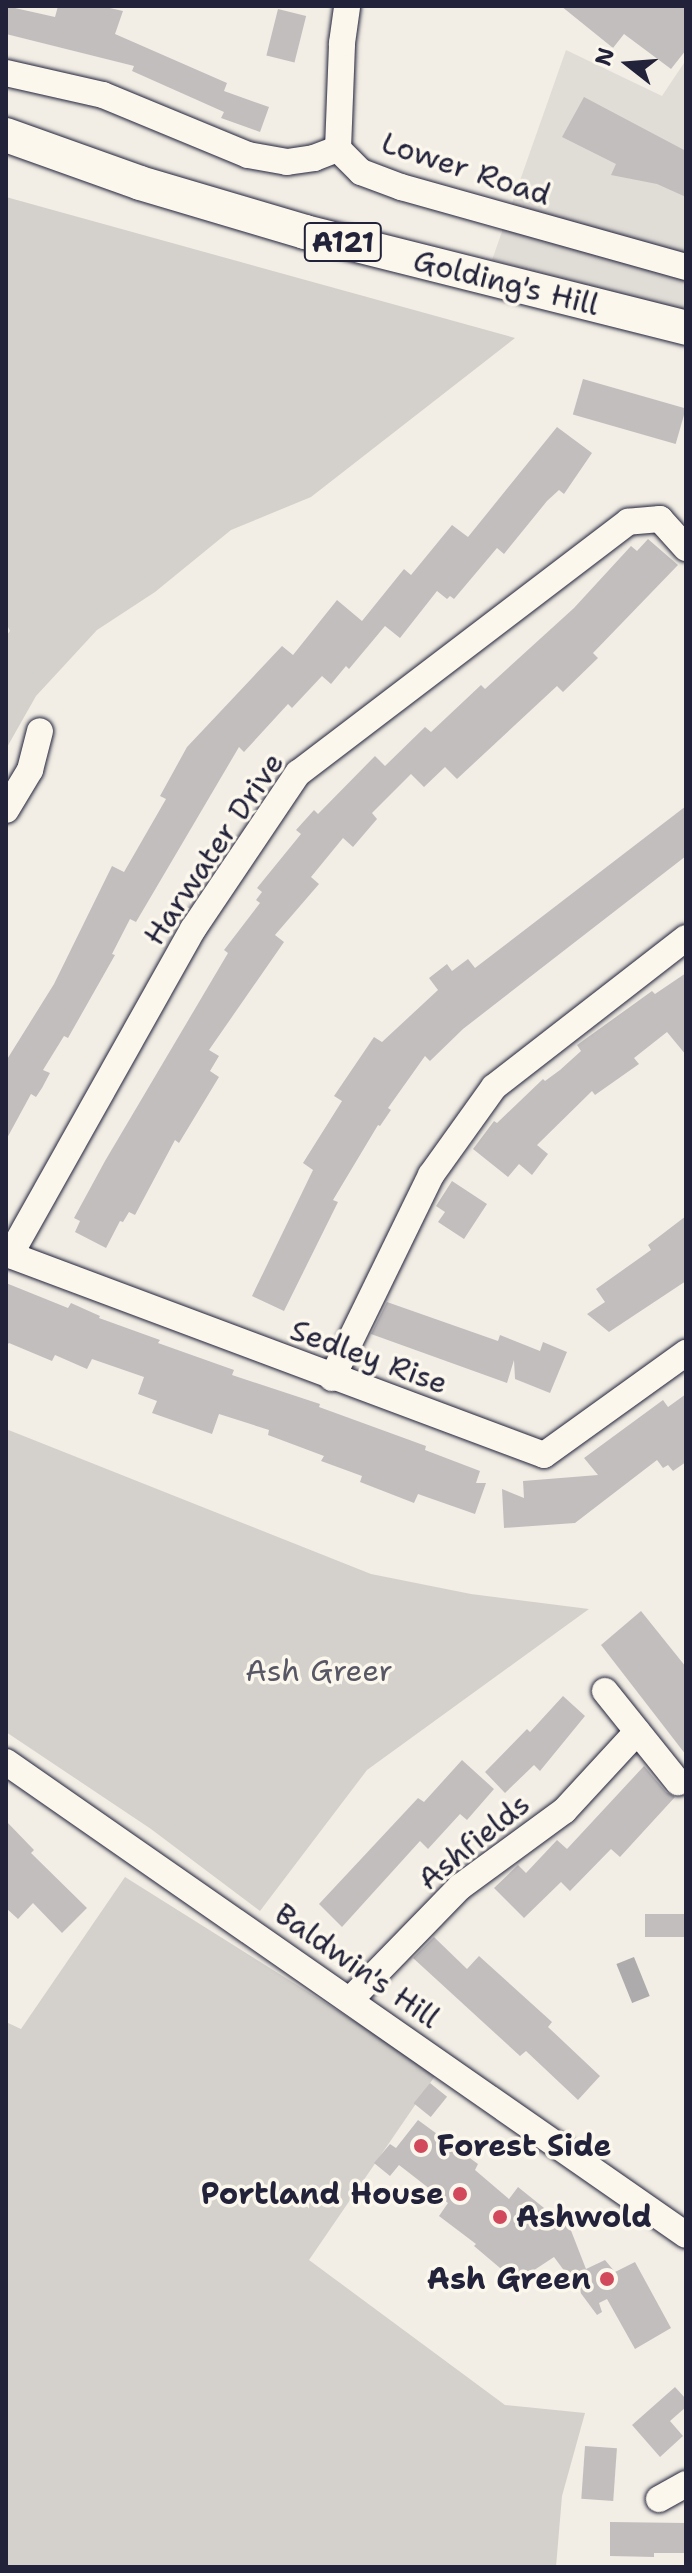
<!DOCTYPE html>
<style>
body{margin:0}
#map{position:relative;width:692px;height:2573px;overflow:hidden;background:#f2eee5;font-family:"Shantell Sans",sans-serif}
div>[style]{position:absolute}
[style*='--x']{left:calc(var(--x)*1px);top:calc(var(--y)*1px);width:calc(var(--w)*1px);rotate:calc(var(--a)*1deg)}
.built>*{inset:0;background:#e0dcd6}
.green>*{inset:0;background:#d4d1cc}
.water>*{inset:0;background:#aeabad;transform-origin:0 0}
.building>*{inset:0;background:#c2bebe;transform-origin:0 0}
.roads{filter:drop-shadow(0 0 2px #22223b) drop-shadow(0 0 2px #22223b)}
.minor>*{height:26px;margin:-13px;padding:0 13px;transform-origin:13px;border-radius:13px;background:#fbf7ec}
.major>*{height:34px;margin:-17px;padding:0 17px;transform-origin:17px;border-radius:17px;background:#fbf7ec}
.dots>*{width:22px;height:22px;translate:-50% -50%;box-sizing:border-box;border:4px solid #fbf7ec;border-radius:50%}
span{translate:-50% -50%;white-space:nowrap;text-align:center;line-height:1.15;-webkit-text-stroke:7px #fbf7ec;paint-order:stroke}
.shield-label span{padding:2px 6px;background:#fbf7ec;border:2px solid;border-radius:6px;-webkit-text-stroke-width:0}
.shield-label{font-size:28px;color:#22223b;font-weight:700}
.street-label{font-size:30px;color:#22223b}
.park-label{font-size:30px;color:#575766}
.poi-label{font-size:30px;color:#22223b;font-weight:700}
.left{translate:0 -50%;text-align:left}
.right{translate:-100% -50%;text-align:right}
.frame{position:absolute;inset:0;border:8px solid #22223b;pointer-events:none}
.north{position:absolute;left:588px;top:24px;width:80px;height:80px;-webkit-text-stroke:6px #fbf7ec;paint-order:stroke;rotate:287deg;font-size:22px;font-weight:700;line-height:32px;text-align:center;color:#22223b}
.north::after{content:'';display:block;margin:auto;width:28px;height:36px;background:#22223b;clip-path:polygon(50% 0,100% 100%,50% 72%,0 100%)}
</style>
<div id="map">
<div class="built">
<i style="clip-path:polygon(566px 50px,662px 96px,686px 60px,686px 312px,492px 260px)"></i>
</div>
<div class="green">
<i style="clip-path:polygon(6px 197px,515px 338px,311px 497px,231px 530px,155px 592px,97px 630px,36px 696px,6px 749px,6px 636px,10px 631px,6px 623px)"></i>
<i style="clip-path:polygon(6px 1429px,371px 1574px,471px 1594px,589px 1609px,367px 1770px,260px 1911px,151px 1829px,6px 1732px)"></i>
<i style="clip-path:polygon(125px 1877px,437px 2073px,309px 2260px,505px 2405px,585px 2413px,562px 2496px,556px 2567px,6px 2567px,6px 2022px,21px 2029px)"></i>
</div>
<div class="water">
<i style="left:634px;top:1957px;width:42px;height:19px;rotate:68deg"></i>
</div>
<div class="building">
<i style="clip-path:polygon(6px 6px,55px 17px,58px 6px,101px 6px,123px 11px,115px 34px,227px 83px,224px 91px,269px 107px,260px 132px,221px 118px,224px 112px,132px 71px,134px 66px,6px 34px)"></i>
<i style="clip-path:polygon(561px 6px,686px 6px,686px 50px,671px 69px,624px 34px,613px 48px)"></i>
<i style="left:278px;top:9px;width:29px;height:48px;rotate:14deg"></i>
<i style="clip-path:polygon(584px 97px,686px 151px,686px 197px,657px 184px,611px 175px,616px 164px,562px 137px)"></i>
<i style="left:583px;top:379px;width:107px;height:37px;rotate:16deg"></i>
<i style="clip-path:polygon(557px 427px,592px 453px,564px 494px,559px 490px,547px 501px,504px 554px,497px 548px,454px 599px,450px 596px,447px 599px,437px 591px,400px 638px,385px 626px,349px 669px,346px 666px,331px 684px,322px 676px,292px 708px,288px 704px,244px 752px,239px 747px,136px 922px,130px 919px,112px 954px,115px 955px,68px 1038px,64px 1036px,43px 1070px,50px 1073px,42px 1088px,36px 1097px,31px 1094px,6px 1140px,6px 1061px,54px 984px,112px 866px,124px 872px,166px 799px,160px 796px,187px 747px,282px 646px,293px 655px,337px 600px,362px 621px,404px 569px,411px 575px,452px 525px,468px 537px)"></i>
<i style="clip-path:polygon(648px 539px,678px 565px,593px 653px,598px 658px,563px 692px,557px 686px,457px 779px,445px 767px,424px 787px,411px 774px,372px 813px,377px 819px,353px 847px,343px 838px,311px 877px,319px 884px,275px 935px,284px 942px,209px 1050px,219px 1056px,210px 1071px,219px 1077px,179px 1143px,175px 1140px,135px 1215px,129px 1212px,123px 1222px,120px 1221px,106px 1248px,75px 1232px,80px 1221px,74px 1218px,105px 1161px,228px 953px,224px 950px,260px 903px,256px 900px,262px 892px,257px 888px,301px 834px,296px 830px,314px 810px,318px 814px,375px 756px,385px 766px,425px 727px,431px 732px,481px 685px,485px 689px,574px 608px,631px 546px,637px 551px)"></i>
<i style="clip-path:polygon(686px 806px,686px 856px,463px 1029px,430px 1061px,425px 1056px,388px 1108px,391px 1110px,380px 1126px,378px 1125px,333px 1200px,338px 1202px,284px 1311px,252px 1296px,313px 1170px,303px 1163px,342px 1101px,334px 1096px,374px 1037px,382px 1042px,438px 990px,429px 978px,447px 964px,452px 971px,468px 959px,475px 968px)"></i>
<i style="clip-path:polygon(686px 973px,686px 1055px,667px 1032px,634px 1058px,639px 1064px,595px 1095px,592px 1091px,537px 1145px,548px 1154px,532px 1175px,519px 1164px,508px 1177px,473px 1149px,494px 1121px,497px 1123px,543px 1079px,545px 1081px,560px 1070px,581px 1051px,577px 1045px,652px 991px,655px 994px)"></i>
<i style="clip-path:polygon(452px 1181px,487px 1204px,464px 1239px,438px 1222px,445px 1212px,436px 1206px)"></i>
<i style="clip-path:polygon(686px 1216px,686px 1281px,609px 1332px,587px 1314px,605px 1302px,596px 1289px,651px 1250px,648px 1245px)"></i>
<i style="clip-path:polygon(6px 1283px,68px 1308px,71px 1303px,100px 1316px,99px 1318px,160px 1340px,158px 1343px,234px 1370px,232px 1375px,320px 1404px,319px 1407px,426px 1446px,425px 1450px,480px 1471px,476px 1483px,486px 1483px,475px 1514px,418px 1494px,414px 1503px,360px 1482px,362px 1476px,321px 1461px,324px 1456px,268px 1435px,269px 1430px,219px 1414px,212px 1434px,152px 1413px,157px 1401px,138px 1394px,144px 1377px,92px 1359px,87px 1369px,55px 1355px,52px 1361px,9px 1343px,6px 1346px)"></i>
<i style="clip-path:polygon(387px 1302px,498px 1341px,500px 1335px,540px 1351px,543px 1342px,567px 1352px,550px 1393px,515px 1379px,514px 1360px,507px 1383px,371px 1334px)"></i>
<i style="clip-path:polygon(686px 1394px,686px 1462px,673px 1471px,668px 1465px,663px 1468px,657px 1460px,575px 1523px,504px 1528px,502px 1489px,524px 1498px,523px 1481px,598px 1475px,584px 1458px,663px 1400px,668px 1407px)"></i>
<i style="clip-path:polygon(641px 1611px,686px 1667px,686px 1755px,601px 1645px)"></i>
<i style="clip-path:polygon(563px 1696px,585px 1716px,540px 1771px,534px 1765px,505px 1793px,485px 1772px,527px 1729px,530px 1732px)"></i>
<i style="clip-path:polygon(462px 1760px,494px 1789px,467px 1820px,460px 1814px,428px 1849px,420px 1841px,342px 1927px,319px 1904px,418px 1798px,424px 1802px)"></i>
<i style="clip-path:polygon(644px 1766px,666px 1792px,675px 1797px,620px 1857px,611px 1849px,570px 1891px,561px 1882px,524px 1918px,494px 1888px,518px 1865px,526px 1873px,557px 1840px,567px 1849px)"></i>
<i style="clip-path:polygon(6px 1821px,34px 1850px,31px 1853px,87px 1908px,62px 1933px,33px 1903px,18px 1919px,6px 1908px)"></i>
<i style="left:645px;top:1914px;width:41px;height:23px"></i>
<i style="clip-path:polygon(434px 1937px,467px 1969px,479px 1956px,552px 2022px,548px 2027px,600px 2076px,578px 2100px,526px 2051px,520px 2056px,413px 1958px)"></i>
<i style="left:430px;top:2083px;width:22px;height:26px;rotate:39deg"></i>
<i style="clip-path:polygon(418px 2120px,478px 2164px,475px 2170px,509px 2199px,518px 2187px,554px 2216px,563px 2210px,586px 2269px,605px 2260px,615px 2272px,635px 2262px,671px 2328px,635px 2349px,607px 2299px,599px 2303px,602px 2312px,597px 2315px,554px 2257px,510px 2286px,500px 2268px,474px 2246px,476px 2244px,439px 2216px,448px 2203px,399px 2165px,390px 2176px,374px 2163px,390px 2144px,396px 2148px)"></i>
<i style="clip-path:polygon(675px 2387px,686px 2399px,686px 2407px,670px 2421px,683px 2436px,660px 2457px,632px 2425px)"></i>
<i style="left:585px;top:2446px;width:32px;height:53px;rotate:4deg"></i>
<i style="clip-path:polygon(610px 2522px,686px 2523px,686px 2553px,654px 2553px,654px 2557px,610px 2556px)"></i>
</div>
<div class="roads">
<div class="minor">
<i style="--x:6;--y:73;--w:99;--a:12.8"></i>
<i style="--x:103;--y:95;--w:157;--a:22.5"></i>
<i style="--x:248;--y:155;--w:40;--a:10"></i>
<i style="--x:287;--y:162;--w:27;--a:-8"></i>
<i style="--x:314;--y:158;--w:26;--a:-21"></i>
<i style="--x:338;--y:149;--w:33;--a:45"></i>
<i style="--x:361;--y:172;--w:43;--a:20.6"></i>
<i style="--x:401;--y:187;--w:296;--a:15.7"></i>
<i style="--x:338;--y:149;--w:106;--a:-87.8"></i>
<i style="--x:342;--y:43;--w:37;--a:-82"></i>
<i style="--x:686;--y:548;--w:39;--a:-132"></i>
<i style="--x:660;--y:519;--w:32;--a:175"></i>
<i style="--x:628;--y:522;--w:415;--a:142.7"></i>
<i style="--x:298;--y:773;--w:188;--a:123.9"></i>
<i style="--x:193;--y:929;--w:374;--a:119.3"></i>
<i style="--x:10;--y:1255;--w:570;--a:20.53"></i>
<i style="--x:544;--y:1455;--w:175;--a:-35.7"></i>
<i style="--x:6;--y:810;--w:47;--a:-59"></i>
<i style="--x:30;--y:770;--w:40;--a:-75.6"></i>
<i style="--x:332;--y:1378;--w:226;--a:-64"></i>
<i style="--x:431;--y:1175;--w:108;--a:-54.4"></i>
<i style="--x:494;--y:1087;--w:243;--a:-37.8"></i>
<i style="--x:605;--y:1691;--w:117;--a:51.3"></i>
<i style="--x:6;--y:1762;--w:828;--a:34.82"></i>
<i style="--x:350;--y:2000;--w:158;--a:-45.8"></i>
<i style="--x:460;--y:1887;--w:129;--a:-36.2"></i>
<i style="--x:564;--y:1811;--w:108;--a:-47.3"></i>
<i style="--x:659;--y:2499;--w:31;--a:-29"></i>
</div>
<div class="major">
<i style="--x:6;--y:135;--w:142;--a:19.7"></i>
<i style="--x:140;--y:183;--w:172;--a:16.5"></i>
<i style="--x:305;--y:232;--w:393;--a:14.1"></i>
</div>
</div>
<div class="dots">
<i style="left:421px;top:2146px;background:#d1495b"></i>
<i style="left:460px;top:2194px;background:#d1495b"></i>
<i style="left:500px;top:2217px;background:#d1495b"></i>
<i style="left:607px;top:2279px;background:#d1495b"></i>
</div>
<div class="shield-label">
<span style="left:343px;top:242px">A121</span>
</div>
<div class="street-label">
<span style="left:466px;top:169px;rotate:18deg">Lower Road</span>
<span style="left:506px;top:283px;rotate:14deg">Golding's Hill</span>
<span style="left:214px;top:849px;rotate:-56deg">Harwater Drive</span>
<span style="left:369px;top:1357px;rotate:20deg">Sedley Rise</span>
<span style="left:474px;top:1842px;rotate:-39deg">Ashfields</span>
<span style="left:357px;top:1966px;rotate:35deg">Baldwin's Hill</span>
</div>
<div class="park-label">
<span style="left:319px;top:1671px">Ash Greer</span>
</div>
<div class="poi-label">
<span class="left" style="left:437px;top:2146px">Forest Side</span>
<span class="right" style="left:444px;top:2194px">Portland House</span>
<span class="left" style="left:516px;top:2217px">Ashwold</span>
<span class="right" style="left:591px;top:2279px">Ash Green</span>
</div>
<div class="frame"></div>
<div class="north">N</div>
</div>
